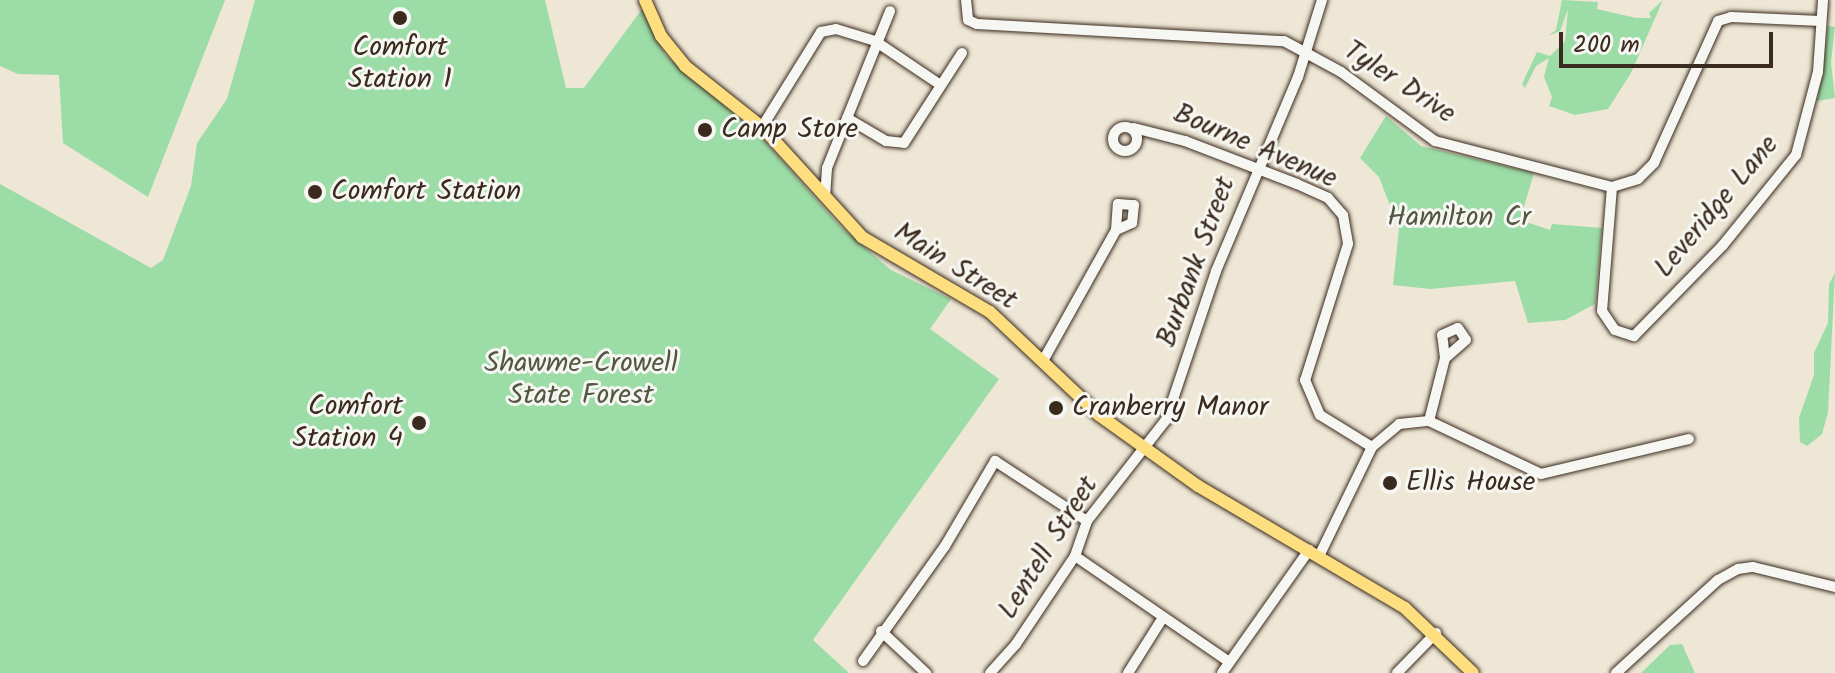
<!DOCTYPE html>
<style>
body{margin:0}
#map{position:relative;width:1835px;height:673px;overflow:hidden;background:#eee7d6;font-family:Kalam,sans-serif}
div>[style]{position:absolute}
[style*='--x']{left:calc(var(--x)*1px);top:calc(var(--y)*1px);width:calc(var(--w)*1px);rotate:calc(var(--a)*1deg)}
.green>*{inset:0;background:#9cdca6}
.roads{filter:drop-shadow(0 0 2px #3b2a1e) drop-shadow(0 0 2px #3b2a1e)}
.minor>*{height:10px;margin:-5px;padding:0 5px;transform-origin:5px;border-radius:5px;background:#f6f6f2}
.minor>.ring{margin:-5px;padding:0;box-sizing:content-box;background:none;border:10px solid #f6f6f2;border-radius:50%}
.major>*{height:12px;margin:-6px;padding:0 6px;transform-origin:6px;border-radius:6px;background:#fedf80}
.dots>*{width:22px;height:22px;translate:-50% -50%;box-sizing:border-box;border:4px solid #f6f6f2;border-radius:50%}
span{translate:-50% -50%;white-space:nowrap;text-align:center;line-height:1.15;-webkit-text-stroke:6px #f6f6f2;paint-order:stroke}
.poi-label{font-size:28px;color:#3b2a1e}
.left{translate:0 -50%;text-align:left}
.right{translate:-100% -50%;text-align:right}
.street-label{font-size:28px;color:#3b2a1e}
.park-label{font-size:28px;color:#535640}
.scale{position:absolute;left:1559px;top:32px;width:214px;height:36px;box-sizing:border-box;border:4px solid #3b2a1e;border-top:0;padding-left:10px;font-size:24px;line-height:28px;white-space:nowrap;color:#3b2a1e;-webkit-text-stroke:6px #f6f6f2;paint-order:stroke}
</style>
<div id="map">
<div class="green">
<i style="clip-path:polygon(0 0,225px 0,148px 197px,63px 143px,59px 75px,18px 74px,0 66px)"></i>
<i style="clip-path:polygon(255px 0,545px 0,566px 88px,584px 88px,642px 9px,665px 55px,759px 135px,841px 227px,891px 270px,951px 299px,930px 329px,999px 379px,813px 640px,849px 673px,0 673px,0 184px,151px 268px,163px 260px,191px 186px,197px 143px,227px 99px)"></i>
<i style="clip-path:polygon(1562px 0,1598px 2px,1597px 9px,1636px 18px,1651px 18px,1649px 13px,1663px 0,1631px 73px,1608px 109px,1575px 115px,1549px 106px,1552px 97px,1544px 77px,1549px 58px,1536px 66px,1525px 88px,1522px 84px,1537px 52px,1550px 56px,1565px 41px,1568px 9px,1560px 31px,1548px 36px,1556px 30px)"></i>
<i style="clip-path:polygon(1828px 26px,1835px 27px,1831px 62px,1835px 98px,1817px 101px)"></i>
<i style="clip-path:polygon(1386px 116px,1421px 146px,1534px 173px,1520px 220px,1550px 230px,1552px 224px,1602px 228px,1595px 304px,1565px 320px,1528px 323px,1515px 281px,1430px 289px,1393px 285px,1399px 229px,1379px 177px,1360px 158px)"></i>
<i style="clip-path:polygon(1835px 273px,1828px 412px,1822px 434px,1807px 446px,1800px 442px,1799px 418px,1814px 375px,1814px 353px,1828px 323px,1829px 284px)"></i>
<i style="clip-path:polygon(1682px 644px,1695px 673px,1641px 673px,1670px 645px)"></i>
</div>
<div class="roads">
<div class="minor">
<i style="--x:966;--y:0;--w:20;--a:84"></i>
<i style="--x:968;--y:20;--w:10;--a:24"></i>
<i style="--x:977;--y:24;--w:307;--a:3.2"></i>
<i style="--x:1284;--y:41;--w:65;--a:28.5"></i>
<i style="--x:1341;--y:72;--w:117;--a:36.3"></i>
<i style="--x:1435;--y:141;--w:183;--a:14.6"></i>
<i style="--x:1612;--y:187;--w:27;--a:-17"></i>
<i style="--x:1638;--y:179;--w:23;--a:-45"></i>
<i style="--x:1654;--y:163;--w:156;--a:-65.7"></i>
<i style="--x:1718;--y:21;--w:14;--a:-17"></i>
<i style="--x:1731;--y:17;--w:90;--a:2.5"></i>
<i style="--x:847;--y:118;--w:45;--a:30.5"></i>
<i style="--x:886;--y:141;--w:18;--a:6"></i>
<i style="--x:904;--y:143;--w:107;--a:-57.2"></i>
<i class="ring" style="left:1113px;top:127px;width:14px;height:14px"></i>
<i style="--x:762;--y:127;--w:112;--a:-58.2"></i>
<i style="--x:821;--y:32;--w:15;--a:-11"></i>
<i style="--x:836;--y:29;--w:41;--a:17.1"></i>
<i style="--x:875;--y:41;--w:77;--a:33.9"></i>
<i style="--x:1134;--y:128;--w:53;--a:14.3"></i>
<i style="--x:1185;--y:141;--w:120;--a:21"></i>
<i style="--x:1297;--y:184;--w:34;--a:24"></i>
<i style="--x:1328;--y:198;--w:23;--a:49"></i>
<i style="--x:1343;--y:215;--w:29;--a:80"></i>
<i style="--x:1348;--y:244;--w:143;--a:107.5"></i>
<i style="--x:1305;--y:380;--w:38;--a:67"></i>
<i style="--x:1320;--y:415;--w:61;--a:31.6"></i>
<i style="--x:1372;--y:447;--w:121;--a:115.9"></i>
<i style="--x:1612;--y:187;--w:124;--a:94.6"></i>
<i style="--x:1602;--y:311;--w:23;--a:56"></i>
<i style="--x:1615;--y:330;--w:20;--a:18"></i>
<i style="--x:1634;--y:336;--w:127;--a:-45.6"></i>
<i style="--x:1723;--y:245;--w:116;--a:-51"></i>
<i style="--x:1796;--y:155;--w:86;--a:-75.2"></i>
<i style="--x:1818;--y:72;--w:72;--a:-86"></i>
<i style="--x:825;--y:197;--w:29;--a:-86"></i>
<i style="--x:827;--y:168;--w:169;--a:-68.1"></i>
<i style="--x:1044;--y:359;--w:148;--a:-60.8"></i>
<i style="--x:1116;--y:230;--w:26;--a:-86"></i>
<i style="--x:1118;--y:204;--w:16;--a:4"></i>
<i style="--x:1134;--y:205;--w:18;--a:96"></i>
<i style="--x:1132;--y:223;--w:17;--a:156"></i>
<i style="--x:1429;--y:421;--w:65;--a:-75.7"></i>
<i style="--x:1445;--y:358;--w:23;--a:-97"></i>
<i style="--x:1442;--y:335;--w:17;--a:-24"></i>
<i style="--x:1458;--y:328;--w:14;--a:56"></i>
<i style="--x:1466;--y:340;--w:28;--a:139"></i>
<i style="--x:1372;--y:447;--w:35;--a:-40"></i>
<i style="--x:1399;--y:424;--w:30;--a:-6"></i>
<i style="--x:1429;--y:421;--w:124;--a:25.3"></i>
<i style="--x:1541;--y:474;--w:152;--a:-13.3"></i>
<i style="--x:1075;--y:556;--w:187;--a:34.5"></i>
<i style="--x:881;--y:631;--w:62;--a:43"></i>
<i style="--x:863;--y:661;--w:141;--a:-54.5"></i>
<i style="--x:945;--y:546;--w:99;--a:-59.5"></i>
<i style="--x:995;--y:461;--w:110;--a:33.1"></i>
<i style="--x:990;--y:673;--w:39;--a:-48"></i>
<i style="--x:1016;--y:644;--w:106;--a:-56.2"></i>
<i style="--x:1075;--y:556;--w:37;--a:-71"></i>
<i style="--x:1087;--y:521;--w:128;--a:-52"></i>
<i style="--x:1166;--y:420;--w:157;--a:-71.4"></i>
<i style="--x:1216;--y:271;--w:211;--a:-67.1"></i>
<i style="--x:1298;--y:77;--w:81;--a:-72.7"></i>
<i style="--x:1128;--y:673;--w:64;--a:-57.8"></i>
<i style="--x:1222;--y:673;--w:151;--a:-54.7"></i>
<i style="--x:1397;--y:673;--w:56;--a:-45.7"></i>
<i style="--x:1616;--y:673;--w:138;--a:-42.4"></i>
<i style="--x:1718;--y:580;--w:23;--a:-29"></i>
<i style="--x:1738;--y:569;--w:15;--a:-8"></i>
<i style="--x:1753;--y:567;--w:84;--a:13.7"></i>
</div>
<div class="major">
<i style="--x:645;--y:0;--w:39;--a:66"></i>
<i style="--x:661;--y:36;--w:38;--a:51"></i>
<i style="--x:685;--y:66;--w:98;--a:38.4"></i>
<i style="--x:762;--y:127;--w:149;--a:47.7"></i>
<i style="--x:862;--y:237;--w:148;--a:30.4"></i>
<i style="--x:990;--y:312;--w:150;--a:43.4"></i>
<i style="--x:1099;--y:415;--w:122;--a:35.6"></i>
<i style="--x:1198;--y:486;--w:240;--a:30.5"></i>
<i style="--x:1405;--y:608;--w:94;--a:43.7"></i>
</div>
</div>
<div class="dots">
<i style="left:400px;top:18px;background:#3b2a1e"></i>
<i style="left:705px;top:130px;background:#3b2a1e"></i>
<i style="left:315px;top:192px;background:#3b2a1e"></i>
<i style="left:1056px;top:408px;background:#3b2a1e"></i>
<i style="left:419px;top:423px;background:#3b2a1e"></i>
<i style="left:1390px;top:483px;background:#3b2a1e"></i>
</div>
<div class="poi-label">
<span style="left:400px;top:64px">Comfort<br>Station 1</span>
<span class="left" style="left:721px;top:130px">Camp Store</span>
<span class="left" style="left:331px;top:192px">Comfort Station</span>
<span class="right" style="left:403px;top:423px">Comfort<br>Station 4</span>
<span class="left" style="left:1072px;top:408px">Cranberry Manor</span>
<span class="left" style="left:1406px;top:483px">Ellis House</span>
</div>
<div class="street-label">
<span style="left:1399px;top:83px;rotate:33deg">Tyler Drive</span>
<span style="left:1255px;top:147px;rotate:23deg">Bourne Avenue</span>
<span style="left:1717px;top:207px;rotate:-50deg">Leveridge Lane</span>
<span style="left:1197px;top:262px;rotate:-70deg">Burbank Street</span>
<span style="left:955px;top:267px;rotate:32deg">Main Street</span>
<span style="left:1049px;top:548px;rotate:-58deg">Lentell Street</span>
</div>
<div class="park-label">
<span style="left:1459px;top:218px">Hamilton Cr</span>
<span style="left:581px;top:380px">Shawme-Crowell<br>State Forest</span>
</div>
<div class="scale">200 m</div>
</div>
